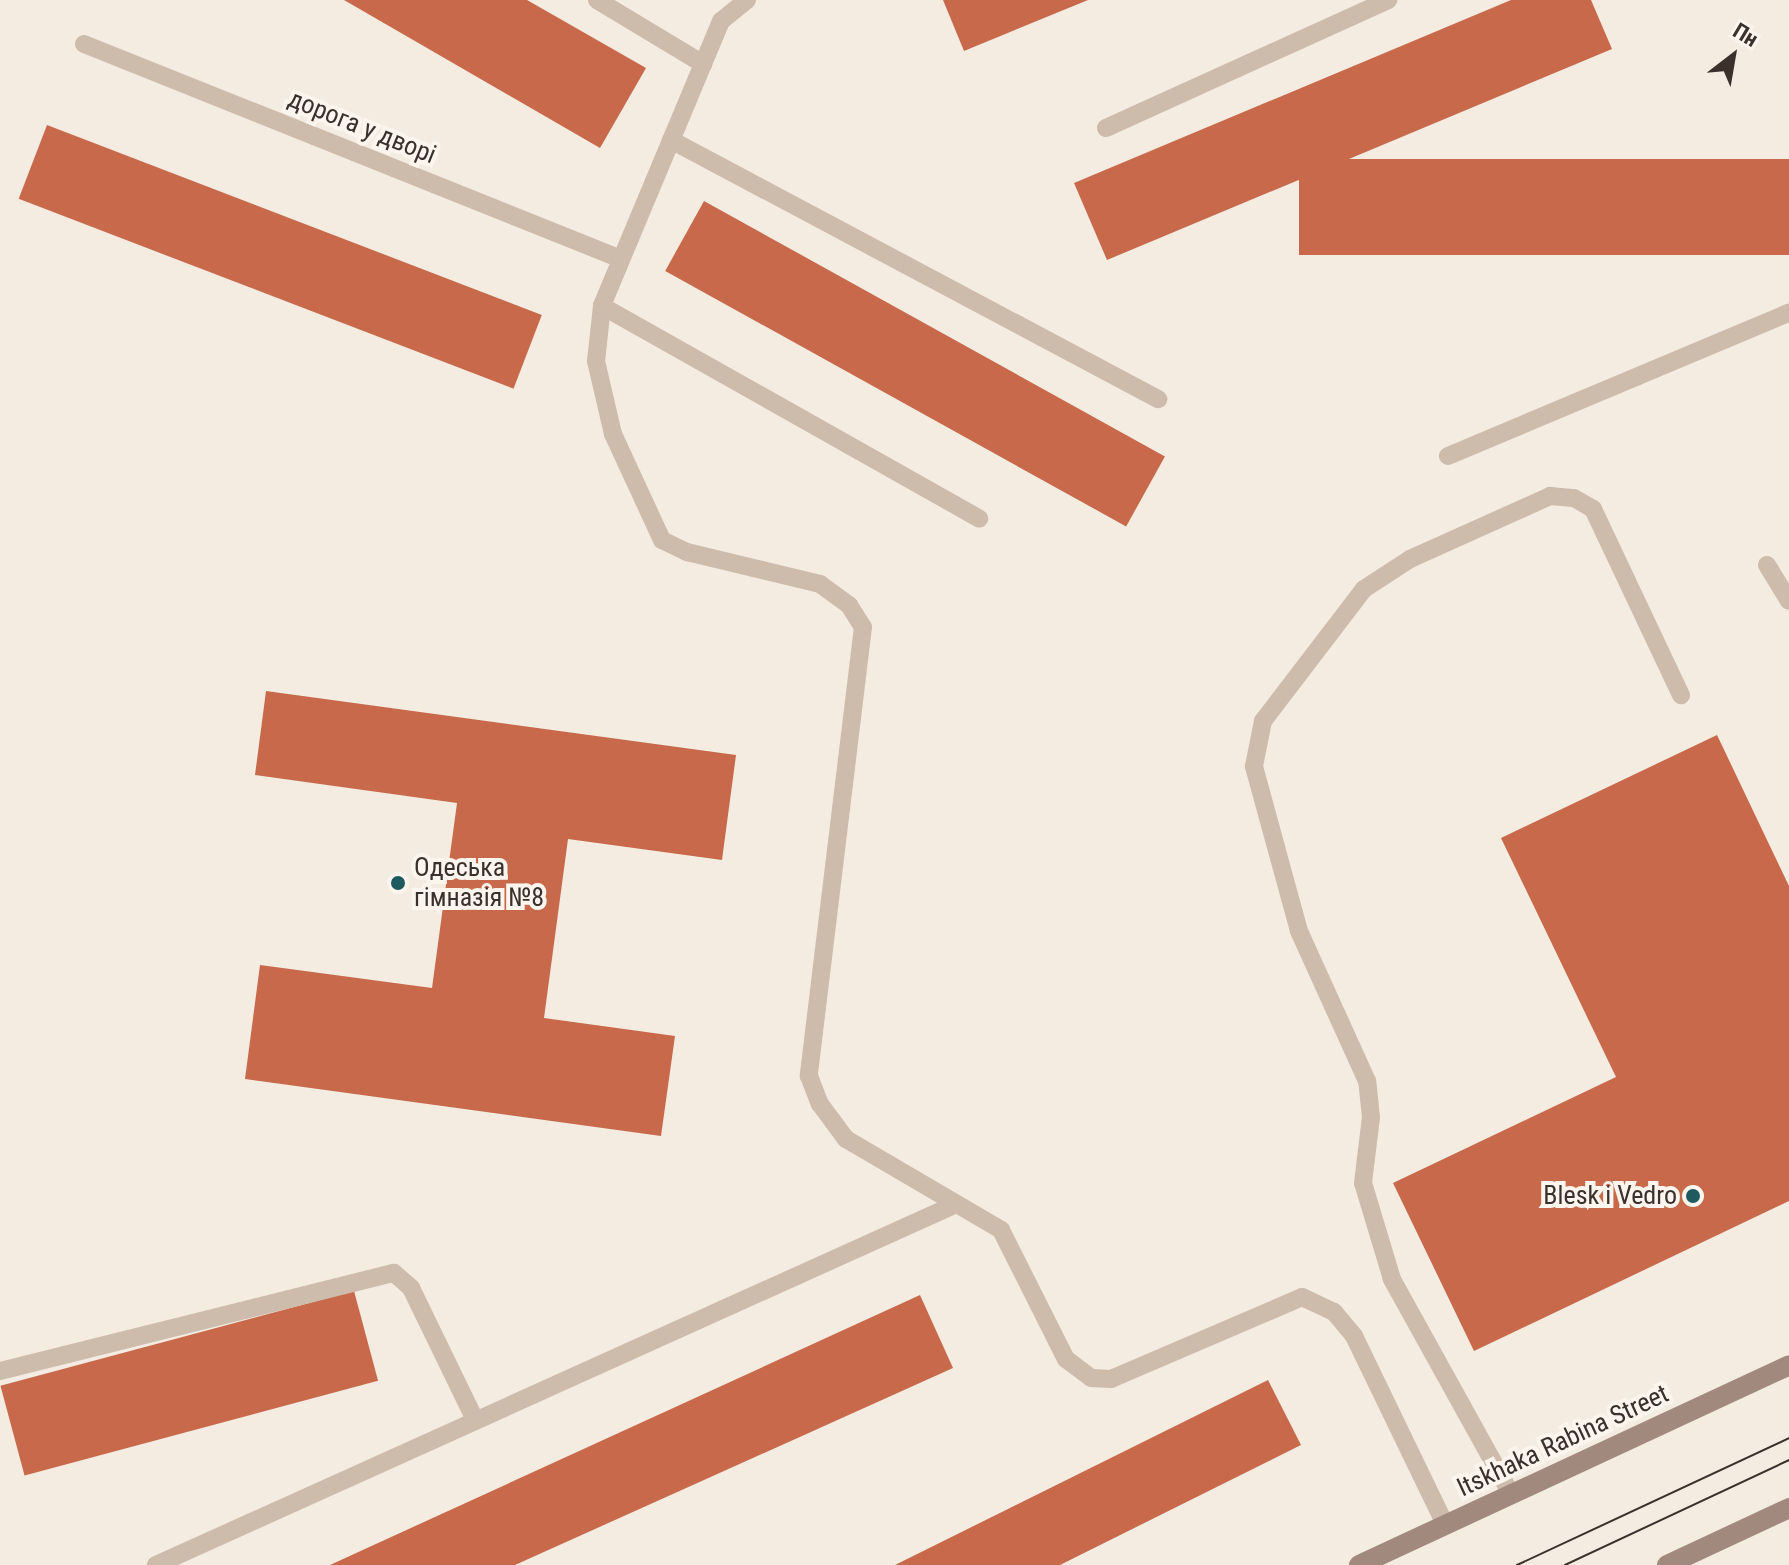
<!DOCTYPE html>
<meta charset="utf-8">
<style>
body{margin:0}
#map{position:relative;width:1789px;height:1565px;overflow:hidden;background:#f4ebe1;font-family:"Roboto Condensed",sans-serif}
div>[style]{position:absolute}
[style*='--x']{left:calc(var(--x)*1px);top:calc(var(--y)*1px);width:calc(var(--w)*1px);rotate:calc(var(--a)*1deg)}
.building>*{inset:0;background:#c8694b;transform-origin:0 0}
.lane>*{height:18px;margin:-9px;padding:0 9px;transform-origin:9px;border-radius:9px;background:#cdbbac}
.secondary>*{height:20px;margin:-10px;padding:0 10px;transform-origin:10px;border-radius:10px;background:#a18a7d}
.tram>*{height:2px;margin:-1px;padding:0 1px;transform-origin:1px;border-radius:1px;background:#3b302b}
.dots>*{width:22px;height:22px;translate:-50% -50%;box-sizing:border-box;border:4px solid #fbf5ee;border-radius:50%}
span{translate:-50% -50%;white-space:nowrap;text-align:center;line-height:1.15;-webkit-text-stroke:8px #fbf5ee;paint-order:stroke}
.street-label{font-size:26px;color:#3b302b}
.poi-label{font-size:26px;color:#3b302b}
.left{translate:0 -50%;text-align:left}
.right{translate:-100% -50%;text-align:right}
.north{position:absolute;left:1693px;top:16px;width:80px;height:80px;-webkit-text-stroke:6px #fbf5ee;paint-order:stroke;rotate:31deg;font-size:22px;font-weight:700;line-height:32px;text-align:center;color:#3b302b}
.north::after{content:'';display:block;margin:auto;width:28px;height:36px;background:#3b302b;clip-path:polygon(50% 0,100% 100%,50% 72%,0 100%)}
</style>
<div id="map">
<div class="building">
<i style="clip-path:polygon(344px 0,527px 0,646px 68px,600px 148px)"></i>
<i style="clip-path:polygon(943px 0,1088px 0,964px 51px)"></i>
<i style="clip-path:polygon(1511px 0,1591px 0,1612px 49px,1107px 260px,1074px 183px)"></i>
<i style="left:47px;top:125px;width:530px;height:79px;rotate:21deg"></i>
<i style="left:1789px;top:159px;width:96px;height:490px;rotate:90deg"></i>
<i style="left:704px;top:201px;width:527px;height:80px;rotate:29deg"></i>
<i style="clip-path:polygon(266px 691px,736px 755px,722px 860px,568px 839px,544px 1018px,675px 1036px,661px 1136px,245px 1079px,260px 965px,432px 988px,457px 803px,255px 775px)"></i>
<i style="clip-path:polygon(1717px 735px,1789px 886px,1789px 1201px,1474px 1351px,1393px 1183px,1616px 1077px,1501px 838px)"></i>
<i style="left:354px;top:1291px;width:93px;height:366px;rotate:75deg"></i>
<i style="clip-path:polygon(920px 1295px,953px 1368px,515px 1565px,330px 1565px)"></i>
<i style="clip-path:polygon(1268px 1380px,1301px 1445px,1060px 1565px,895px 1565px)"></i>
</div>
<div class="lane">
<i style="--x:597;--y:0;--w:124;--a:31.1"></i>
<i style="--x:747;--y:0;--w:33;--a:141"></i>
<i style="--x:721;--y:21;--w:47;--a:112.7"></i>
<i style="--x:703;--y:64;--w:262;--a:112.7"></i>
<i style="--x:602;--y:306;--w:55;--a:96.2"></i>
<i style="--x:596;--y:361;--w:75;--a:76.9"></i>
<i style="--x:613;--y:434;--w:117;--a:65.2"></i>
<i style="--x:662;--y:540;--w:28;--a:26"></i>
<i style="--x:687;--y:552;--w:137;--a:13.5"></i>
<i style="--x:820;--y:584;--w:36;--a:36"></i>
<i style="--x:849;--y:605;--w:26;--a:58"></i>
<i style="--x:863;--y:627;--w:452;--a:96.9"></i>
<i style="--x:809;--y:1076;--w:30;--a:69"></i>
<i style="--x:820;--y:1104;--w:44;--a:53.4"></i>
<i style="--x:846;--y:1139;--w:180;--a:30.4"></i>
<i style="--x:1001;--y:1230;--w:144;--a:63.3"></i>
<i style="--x:1066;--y:1359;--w:31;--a:37"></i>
<i style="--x:1091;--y:1378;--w:20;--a:3"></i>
<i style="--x:1111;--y:1379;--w:208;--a:-23.2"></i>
<i style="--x:1302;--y:1297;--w:35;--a:25"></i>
<i style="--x:1334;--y:1312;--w:31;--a:50"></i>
<i style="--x:1354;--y:1336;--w:209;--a:64.2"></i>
<i style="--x:84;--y:44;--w:578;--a:21.82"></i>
<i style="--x:1106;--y:128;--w:310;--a:-24.4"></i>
<i style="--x:671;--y:140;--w:552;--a:28.01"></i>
<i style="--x:602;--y:306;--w:433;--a:29.4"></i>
<i style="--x:1448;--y:456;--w:370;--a:-22.8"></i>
<i style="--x:1767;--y:565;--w:42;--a:58.6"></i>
<i style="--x:0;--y:1371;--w:406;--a:-14"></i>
<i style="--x:394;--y:1273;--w:23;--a:41"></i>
<i style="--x:411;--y:1288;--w:144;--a:64.1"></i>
<i style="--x:1511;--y:1494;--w:246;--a:-119"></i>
<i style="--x:1392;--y:1279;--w:100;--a:-106.8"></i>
<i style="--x:1363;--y:1183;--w:66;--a:-83.1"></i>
<i style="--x:1371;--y:1117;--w:36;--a:-96"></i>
<i style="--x:1367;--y:1081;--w:165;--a:-114.4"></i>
<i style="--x:1299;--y:931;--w:171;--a:-105.3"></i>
<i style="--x:1254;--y:766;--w:46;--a:-78.7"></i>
<i style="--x:1263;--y:721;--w:166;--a:-52.6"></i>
<i style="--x:1364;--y:589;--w:55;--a:-33.1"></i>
<i style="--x:1410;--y:559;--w:154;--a:-24.2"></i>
<i style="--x:1550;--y:496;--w:24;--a:5"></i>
<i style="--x:1574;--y:498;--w:22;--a:30"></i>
<i style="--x:1593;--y:509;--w:206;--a:64.7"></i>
<i style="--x:156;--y:1565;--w:873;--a:-24.28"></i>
</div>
<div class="secondary">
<i style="--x:1359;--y:1565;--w:474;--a:-24.9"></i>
<i style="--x:1667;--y:1565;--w:135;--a:-25"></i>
</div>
<div class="tram">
<i style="--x:1517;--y:1565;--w:300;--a:-25"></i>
<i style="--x:1565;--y:1565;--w:247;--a:-25.1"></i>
</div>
<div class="dots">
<i style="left:398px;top:883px;background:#1f5a5e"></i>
<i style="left:1693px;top:1196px;background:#1f5a5e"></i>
</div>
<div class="street-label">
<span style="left:362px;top:127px;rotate:22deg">дорога у дворі</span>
<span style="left:1563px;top:1441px;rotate:-25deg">Itskhaka Rabina Street</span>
</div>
<div class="poi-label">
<span class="left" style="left:414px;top:883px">Одеська<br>гімназія №8</span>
<span class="right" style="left:1677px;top:1196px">Blesk i Vedro</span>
</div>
<div class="north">Пн</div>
</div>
